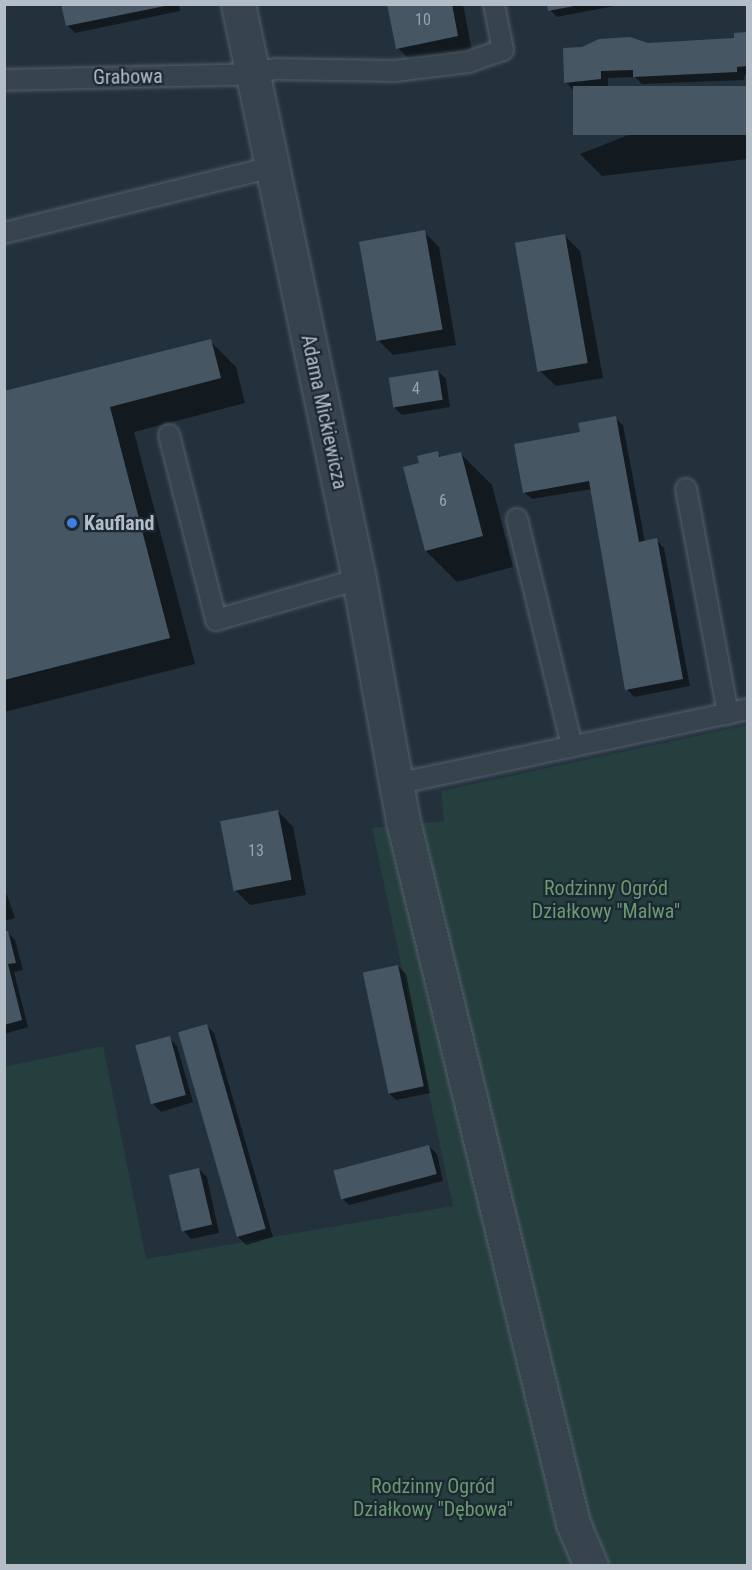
<!DOCTYPE html>
<meta charset="utf-8">
<style>
body{margin:0}
#map{position:relative;width:752px;height:1570px;overflow:hidden;background:#23313d;font-family:"Roboto Condensed",sans-serif}
div>[style]{position:absolute}
[style*='--x']{left:calc(var(--x)*1px);top:calc(var(--y)*1px);width:calc(var(--w)*1px);rotate:calc(var(--a)*1deg)}
.green>*{inset:0;background:#253e3e}
.shadow>*{inset:0;background:#0007}
.building>*{inset:0;background:#465763;transform-origin:0 0}
.roads{filter:drop-shadow(0 0 2px #55606b) drop-shadow(0 0 2px #55606b)}
.lane>*{height:20px;margin:-10px;padding:0 10px;transform-origin:10px;border-radius:10px;background:#37434d}
.street>*{height:33px;margin:-16.5px;padding:0 16.5px;transform-origin:16.5px;border-radius:16.5px;background:#37434d}
.dots>*{width:16px;height:16px;translate:-50% -50%;box-sizing:border-box;border:3px solid #1c2832;border-radius:50%}
span{translate:-50% -50%;white-space:nowrap;text-align:center;line-height:1.15;-webkit-text-stroke:4.5px #1c2832;paint-order:stroke}
.number-label{font-size:16px;color:#97a4af}
.number-label span{-webkit-text-stroke-width:0}
.street-label{font-size:20px;color:#b2bdc8}
.poi-label{font-size:20px;color:#b2bdc8;font-weight:700}
.left{translate:0 -50%;text-align:left}
.park-label{font-size:20px;color:#699a6f}
.frame{position:absolute;inset:0;border:6px solid #b2bdc8;pointer-events:none}
</style>
<div id="map">
<div class="green">
<i style="clip-path:polygon(747px 725px,747px 1565px,5px 1565px,4px 1067px,103px 1046px,146px 1259px,453px 1206px,372px 828px,444px 821px,441px 791px)"></i>
</div>
<div class="shadow">
<i style="clip-path:polygon(63px 4px,179px 4px,180px 11px,75px 33px,67px 25px)"></i>
<i style="clip-path:polygon(389px 4px,463px 4px,472px 51px,413px 63px,398px 48px)"></i>
<i style="clip-path:polygon(549px 4px,625px 4px,557px 17px,550px 10px)"></i>
<i style="clip-path:polygon(748px 33px,748px 74px,745px 74px,744px 80px,642px 84px,635px 77px,608px 78px,608px 86px,573px 90px,566px 82px,648px 45px,736px 40px)"></i>
<i style="clip-path:polygon(748px 88px,748px 159px,602px 176px,580px 154px)"></i>
<i style="clip-path:polygon(424px 232px,439px 247px,456px 345px,393px 355px,378px 340px)"></i>
<i style="clip-path:polygon(565px 236px,580px 251px,603px 378px,556px 386px,540px 371px)"></i>
<i style="clip-path:polygon(210px 341px,236px 367px,245px 403px,134px 432px,195px 664px,4px 712px,4px 393px)"></i>
<i style="clip-path:polygon(438px 371px,446px 379px,450px 407px,402px 415px,394px 407px)"></i>
<i style="clip-path:polygon(615px 418px,623px 425px,645px 542px,656px 540px,664px 548px,690px 686px,634px 697px,627px 689px,592px 489px,532px 499px,524px 492px,582px 433px)"></i>
<i style="clip-path:polygon(437px 453px,442px 458px,461px 454px,492px 485px,513px 567px,457px 582px,426px 551px,421px 464px)"></i>
<i style="clip-path:polygon(278px 811px,293px 827px,306px 895px,250px 905px,235px 890px)"></i>
<i style="clip-path:polygon(4px 887px,15px 918px,4px 921px)"></i>
<i style="clip-path:polygon(7px 932px,15px 940px,23px 970px,14px 972px,28px 1027px,4px 1034px,4px 933px)"></i>
<i style="clip-path:polygon(398px 966px,406px 974px,430px 1093px,396px 1100px,389px 1093px)"></i>
<i style="clip-path:polygon(207px 1026px,214px 1033px,273px 1237px,246px 1245px,238px 1237px)"></i>
<i style="clip-path:polygon(169px 1038px,177px 1046px,193px 1102px,161px 1112px,153px 1104px)"></i>
<i style="clip-path:polygon(429px 1146px,437px 1154px,443px 1181px,349px 1205px,342px 1198px,334px 1171px)"></i>
<i style="clip-path:polygon(199px 1169px,207px 1177px,219px 1233px,191px 1239px,184px 1231px)"></i>
</div>
<div class="building">
<i style="clip-path:polygon(61px 4px,165px 4px,165px 6px,66px 26px)"></i>
<i style="clip-path:polygon(387px 4px,452px 4px,458px 36px,396px 49px)"></i>
<i style="clip-path:polygon(547px 5px,574px 5px,574px 6px,548px 11px)"></i>
<i style="clip-path:polygon(748px 32px,748px 66px,737px 67px,737px 72px,633px 77px,633px 70px,601px 71px,601px 79px,564px 83px,563px 48px,582px 47px,599px 39px,630px 37px,648px 43px,734px 38px,734px 33px)"></i>
<i style="left:748px;top:86px;width:49px;height:175px;rotate:90deg"></i>
<i style="left:425px;top:230px;width:101px;height:67px;rotate:80deg"></i>
<i style="left:565px;top:234px;width:131px;height:51px;rotate:80deg"></i>
<i style="clip-path:polygon(211px 339px,221px 378px,110px 407px,170px 638px,4px 680px,4px 391px)"></i>
<i style="left:438px;top:370px;width:30px;height:50px;rotate:81deg"></i>
<i style="clip-path:polygon(616px 416px,639px 542px,657px 538px,683px 679px,625px 690px,589px 481px,523px 493px,514px 444px,580px 432px,578px 423px)"></i>
<i style="clip-path:polygon(438px 451px,439px 457px,461px 452px,483px 536px,425px 551px,403px 467px,419px 463px,417px 456px)"></i>
<i style="left:278px;top:810px;width:71px;height:59px;rotate:79deg"></i>
<i style="clip-path:polygon(4px 931px,8px 931px,16px 963px,8px 964px,22px 1020px,4px 1025px)"></i>
<i style="left:398px;top:965px;width:124px;height:36px;rotate:78deg"></i>
<i style="left:207px;top:1024px;width:213px;height:30px;rotate:74deg"></i>
<i style="left:170px;top:1036px;width:61px;height:36px;rotate:75deg"></i>
<i style="left:429px;top:1145px;width:30px;height:99px;rotate:75deg"></i>
<i style="left:199px;top:1168px;width:58px;height:31px;rotate:77deg"></i>
</div>
<div class="roads">
<div class="lane">
<i style="--x:4;--y:80;--w:229;--a:-1.3"></i>
<i style="--x:233;--y:75;--w:43;--a:-7.9"></i>
<i style="--x:276;--y:69;--w:119;--a:1"></i>
<i style="--x:395;--y:71;--w:74;--a:-7"></i>
<i style="--x:468;--y:62;--w:37;--a:-19"></i>
<i style="--x:503;--y:50;--w:47;--a:-101.1"></i>
<i style="--x:4;--y:233;--w:276;--a:-13.8"></i>
<i style="--x:169;--y:435;--w:191;--a:75.7"></i>
<i style="--x:216;--y:620;--w:149;--a:-16"></i>
<i style="--x:686;--y:489;--w:229;--a:79.4"></i>
<i style="--x:517;--y:519;--w:234;--a:76.4"></i>
<i style="--x:396;--y:784;--w:360;--a:-12"></i>
</div>
<div class="street">
<i style="--x:238;--y:4;--w:588;--a:78.12"></i>
<i style="--x:359;--y:579;--w:246;--a:79.7"></i>
<i style="--x:403;--y:821;--w:722;--a:76.39"></i>
<i style="--x:573;--y:1523;--w:47;--a:67.3"></i>
</div>
</div>
<div class="dots">
<i style="left:72px;top:523px;background:#3f7fe0"></i>
</div>
<div class="number-label">
<span style="left:423px;top:20px">10</span>
<span style="left:416px;top:389px">4</span>
<span style="left:443px;top:501px">6</span>
<span style="left:256px;top:851px">13</span>
</div>
<div class="street-label">
<span style="left:128px;top:77px;rotate:-1deg">Grabowa</span>
<span style="left:324px;top:412px;rotate:78deg">Adama Mickiewicza</span>
</div>
<div class="poi-label">
<span class="left" style="left:84px;top:523px">Kaufland</span>
</div>
<div class="park-label">
<span style="left:606px;top:900px">Rodzinny Ogród<br>Działkowy "Malwa"</span>
<span style="left:433px;top:1498px">Rodzinny Ogród<br>Działkowy "Dębowa"</span>
</div>
<div class="frame"></div>
</div>
